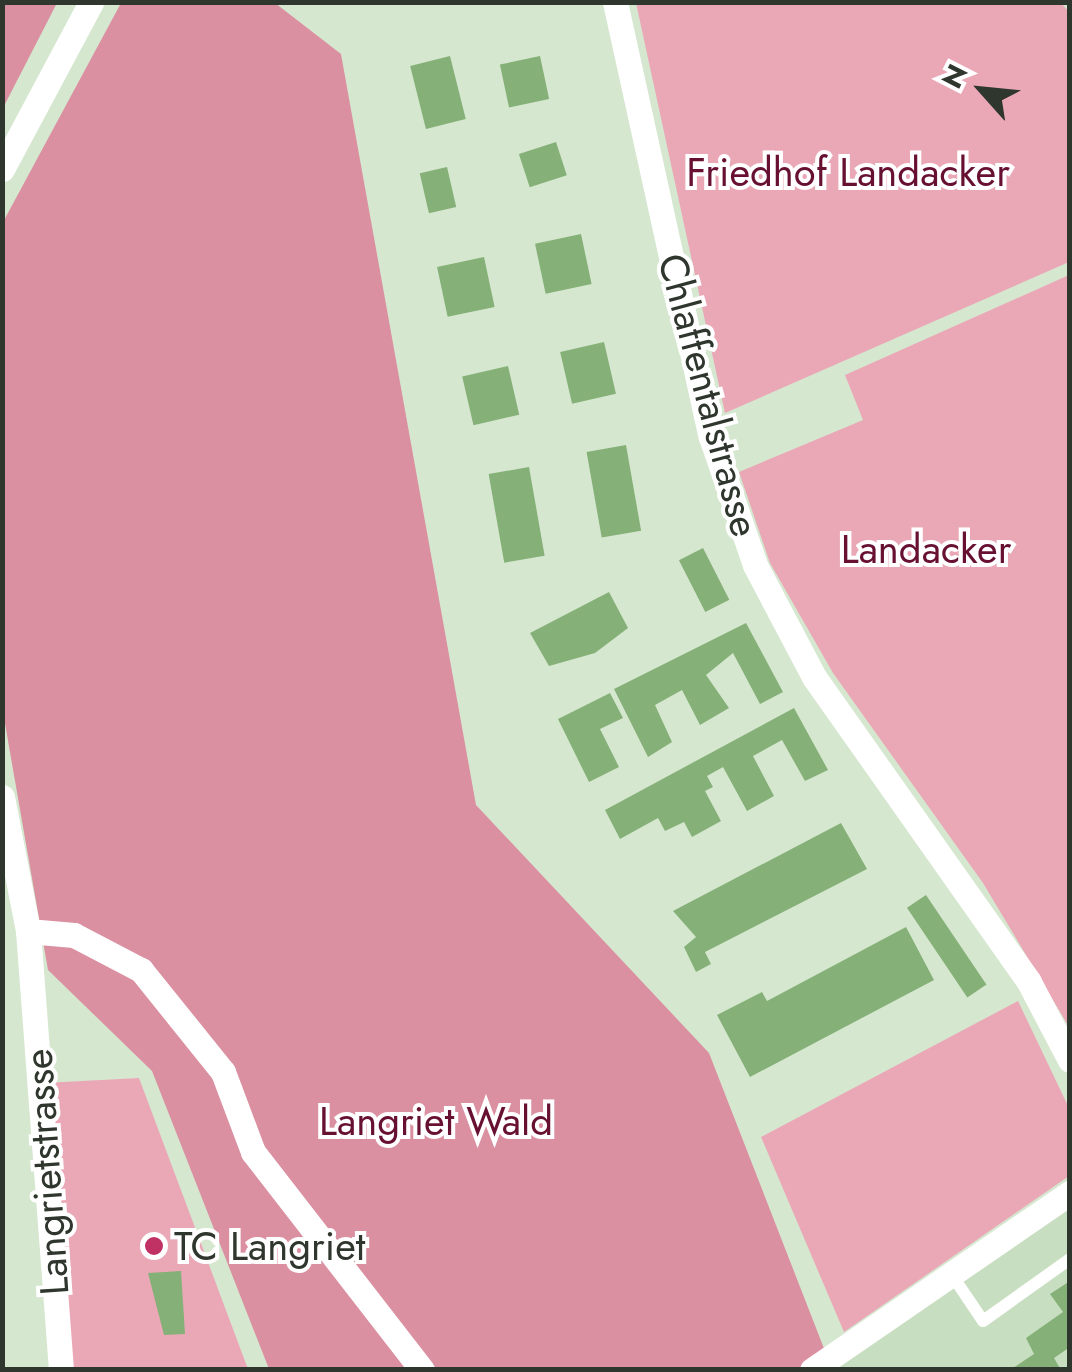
<!DOCTYPE html>
<style>
body{margin:0}
#map{position:relative;width:1072px;height:1372px;overflow:hidden;background:#d6e7d0;font-family:Jost,sans-serif}
div>[style]{position:absolute}
[style*='--x']{left:calc(var(--x)*1px);top:calc(var(--y)*1px);width:calc(var(--w)*1px);rotate:calc(var(--a)*1deg)}
.built>*{inset:0;background:#c8dec1}
.green>*{inset:0;background:#eaa8b7}
.forest>*{inset:0;background:#da90a1}
.building>*{inset:0;background:#85b077;transform-origin:0 0}
.service>*{height:12px;margin:-6px;padding:0 6px;transform-origin:6px;border-radius:6px;background:#fff}
.minor>*{height:25px;margin:-12.5px;padding:0 12.5px;transform-origin:12.5px;border-radius:12.5px;background:#fff}
.dots>*{width:28px;height:28px;translate:-50% -50%;box-sizing:border-box;border:5px solid #fff;border-radius:50%}
span{translate:-50% -50%;white-space:nowrap;text-align:center;line-height:1.15;-webkit-text-stroke:8px #fff;paint-order:stroke}
.park-label{font-size:40px;color:#671031}
.street-label{font-size:40px;color:#2f362d}
.poi-label{font-size:40px;color:#2f362d}
.left{translate:0 -50%;text-align:left}
.frame{position:absolute;inset:0;border:5px solid #2f362d;pointer-events:none}
.north{position:absolute;left:932px;top:40px;width:100px;height:100px;-webkit-text-stroke:8px #fff;paint-order:stroke;rotate:297deg;font-size:28px;font-weight:700;line-height:40px;text-align:center;color:#2f362d}
.north::after{content:'';display:block;margin:auto;width:35px;height:45px;background:#2f362d;clip-path:polygon(50% 0,100% 100%,50% 72%,0 100%)}
</style>
<div id="map">
<div class="built">
<i style="clip-path:polygon(1069px 1199px,1069px 1369px,832px 1370px)"></i>
</div>
<div class="green">
<i style="clip-path:polygon(636px 3px,1061px 3px,1070px 13px,1069px 262px,725px 413px)"></i>
<i style="clip-path:polygon(1069px 275px,1069px 1027px,983px 883px,833px 673px,770px 563px,739px 472px,863px 420px,845px 375px)"></i>
<i style="clip-path:polygon(1018px 1001px,1069px 1108px,1069px 1176px,844px 1332px,761px 1137px)"></i>
<i style="clip-path:polygon(139px 1078px,248px 1369px,73px 1369px,44px 1083px)"></i>
</div>
<div class="forest">
<i style="clip-path:polygon(3px 2px,57px 3px,3px 108px,2px 3px)"></i>
<i style="clip-path:polygon(121px 3px,275px 3px,341px 54px,476px 805px,709px 1053px,832px 1369px,269px 1369px,152px 1071px,48px 970px,3px 712px,2px 224px)"></i>
</div>
<div class="building">
<i style="left:450px;top:56px;width:65px;height:41px;rotate:76deg"></i>
<i style="left:540px;top:56px;width:44px;height:41px;rotate:78deg"></i>
<i style="left:556px;top:142px;width:35px;height:39px;rotate:72deg"></i>
<i style="left:447px;top:167px;width:41px;height:28px;rotate:77deg"></i>
<i style="left:581px;top:234px;width:51px;height:47px;rotate:78deg"></i>
<i style="left:484px;top:257px;width:51px;height:48px;rotate:78deg"></i>
<i style="left:604px;top:342px;width:53px;height:45px;rotate:77deg"></i>
<i style="left:508px;top:366px;width:50px;height:47px;rotate:77deg"></i>
<i style="left:626px;top:445px;width:87px;height:40px;rotate:80deg"></i>
<i style="left:529px;top:467px;width:90px;height:41px;rotate:80deg"></i>
<i style="left:703px;top:548px;width:58px;height:27px;rotate:63deg"></i>
<i style="clip-path:polygon(609px 592px,628px 628px,595px 653px,549px 666px,530px 633px)"></i>
<i style="clip-path:polygon(746px 623px,783px 692px,760px 704px,733px 653px,706px 675px,729px 708px,700px 725px,682px 690px,655px 705px,672px 742px,648px 757px,614px 689px)"></i>
<i style="clip-path:polygon(610px 693px,623px 718px,600px 729px,619px 767px,589px 782px,558px 719px)"></i>
<i style="clip-path:polygon(794px 708px,828px 770px,805px 781px,782px 740px,753px 756px,774px 796px,747px 811px,723px 767px,707px 776px,713px 787px,705px 791px,721px 821px,692px 837px,684px 822px,665px 831px,658px 818px,620px 839px,605px 810px)"></i>
<i style="clip-path:polygon(841px 823px,867px 869px,705px 952px,711px 964px,696px 972px,684px 947px,696px 937px,673px 911px)"></i>
<i style="left:926px;top:895px;width:108px;height:23px;rotate:56deg"></i>
<i style="clip-path:polygon(906px 927px,934px 980px,750px 1077px,717px 1015px,762px 992px,767px 1001px)"></i>
<i style="clip-path:polygon(181px 1271px,185px 1334px,164px 1335px,148px 1273px)"></i>
<i style="clip-path:polygon(1070px 1281px,1070px 1347px,1054px 1358px,1061px 1370px,1010px 1370px,1034px 1354px,1026px 1338px,1063px 1312px,1050px 1294px)"></i>
</div>
<div class="service">
<i style="--x:952;--y:1275;--w:55;--a:56"></i>
<i style="--x:983;--y:1321;--w:107;--a:-35.5"></i>
</div>
<div class="minor">
<i style="--x:615;--y:2;--w:445;--a:77.6"></i>
<i style="--x:711;--y:437;--w:135;--a:71"></i>
<i style="--x:755;--y:565;--w:127;--a:62.2"></i>
<i style="--x:814;--y:677;--w:373;--a:54.8"></i>
<i style="--x:1029;--y:982;--w:88;--a:62.3"></i>
<i style="--x:2;--y:169;--w:189;--a:-61.9"></i>
<i style="--x:2;--y:797;--w:136;--a:79"></i>
<i style="--x:28;--y:931;--w:440;--a:85.7"></i>
<i style="--x:28;--y:931;--w:46;--a:5"></i>
<i style="--x:74;--y:935;--w:76;--a:27.6"></i>
<i style="--x:141;--y:970;--w:131;--a:51.2"></i>
<i style="--x:223;--y:1072;--w:85;--a:69.4"></i>
<i style="--x:253;--y:1152;--w:276;--a:52.2"></i>
<i style="--x:812;--y:1370;--w:313;--a:-34.5"></i>
</div>
<div class="dots">
<i style="left:154px;top:1246px;background:#bf3263"></i>
</div>
<div class="park-label">
<span style="left:848px;top:172px">Friedhof Landacker</span>
<span style="left:926px;top:549px">Landacker</span>
<span style="left:436px;top:1121px">Langriet Wald</span>
</div>
<div class="street-label">
<span style="left:709px;top:395px;rotate:75deg">Chlaffentalstrasse</span>
<span style="left:46px;top:1172px;rotate:-94deg">Langrietstrasse</span>
</div>
<div class="poi-label">
<span class="left" style="left:174px;top:1246px">TC Langriet</span>
</div>
<div class="frame"></div>
<div class="north">N</div>
</div>
